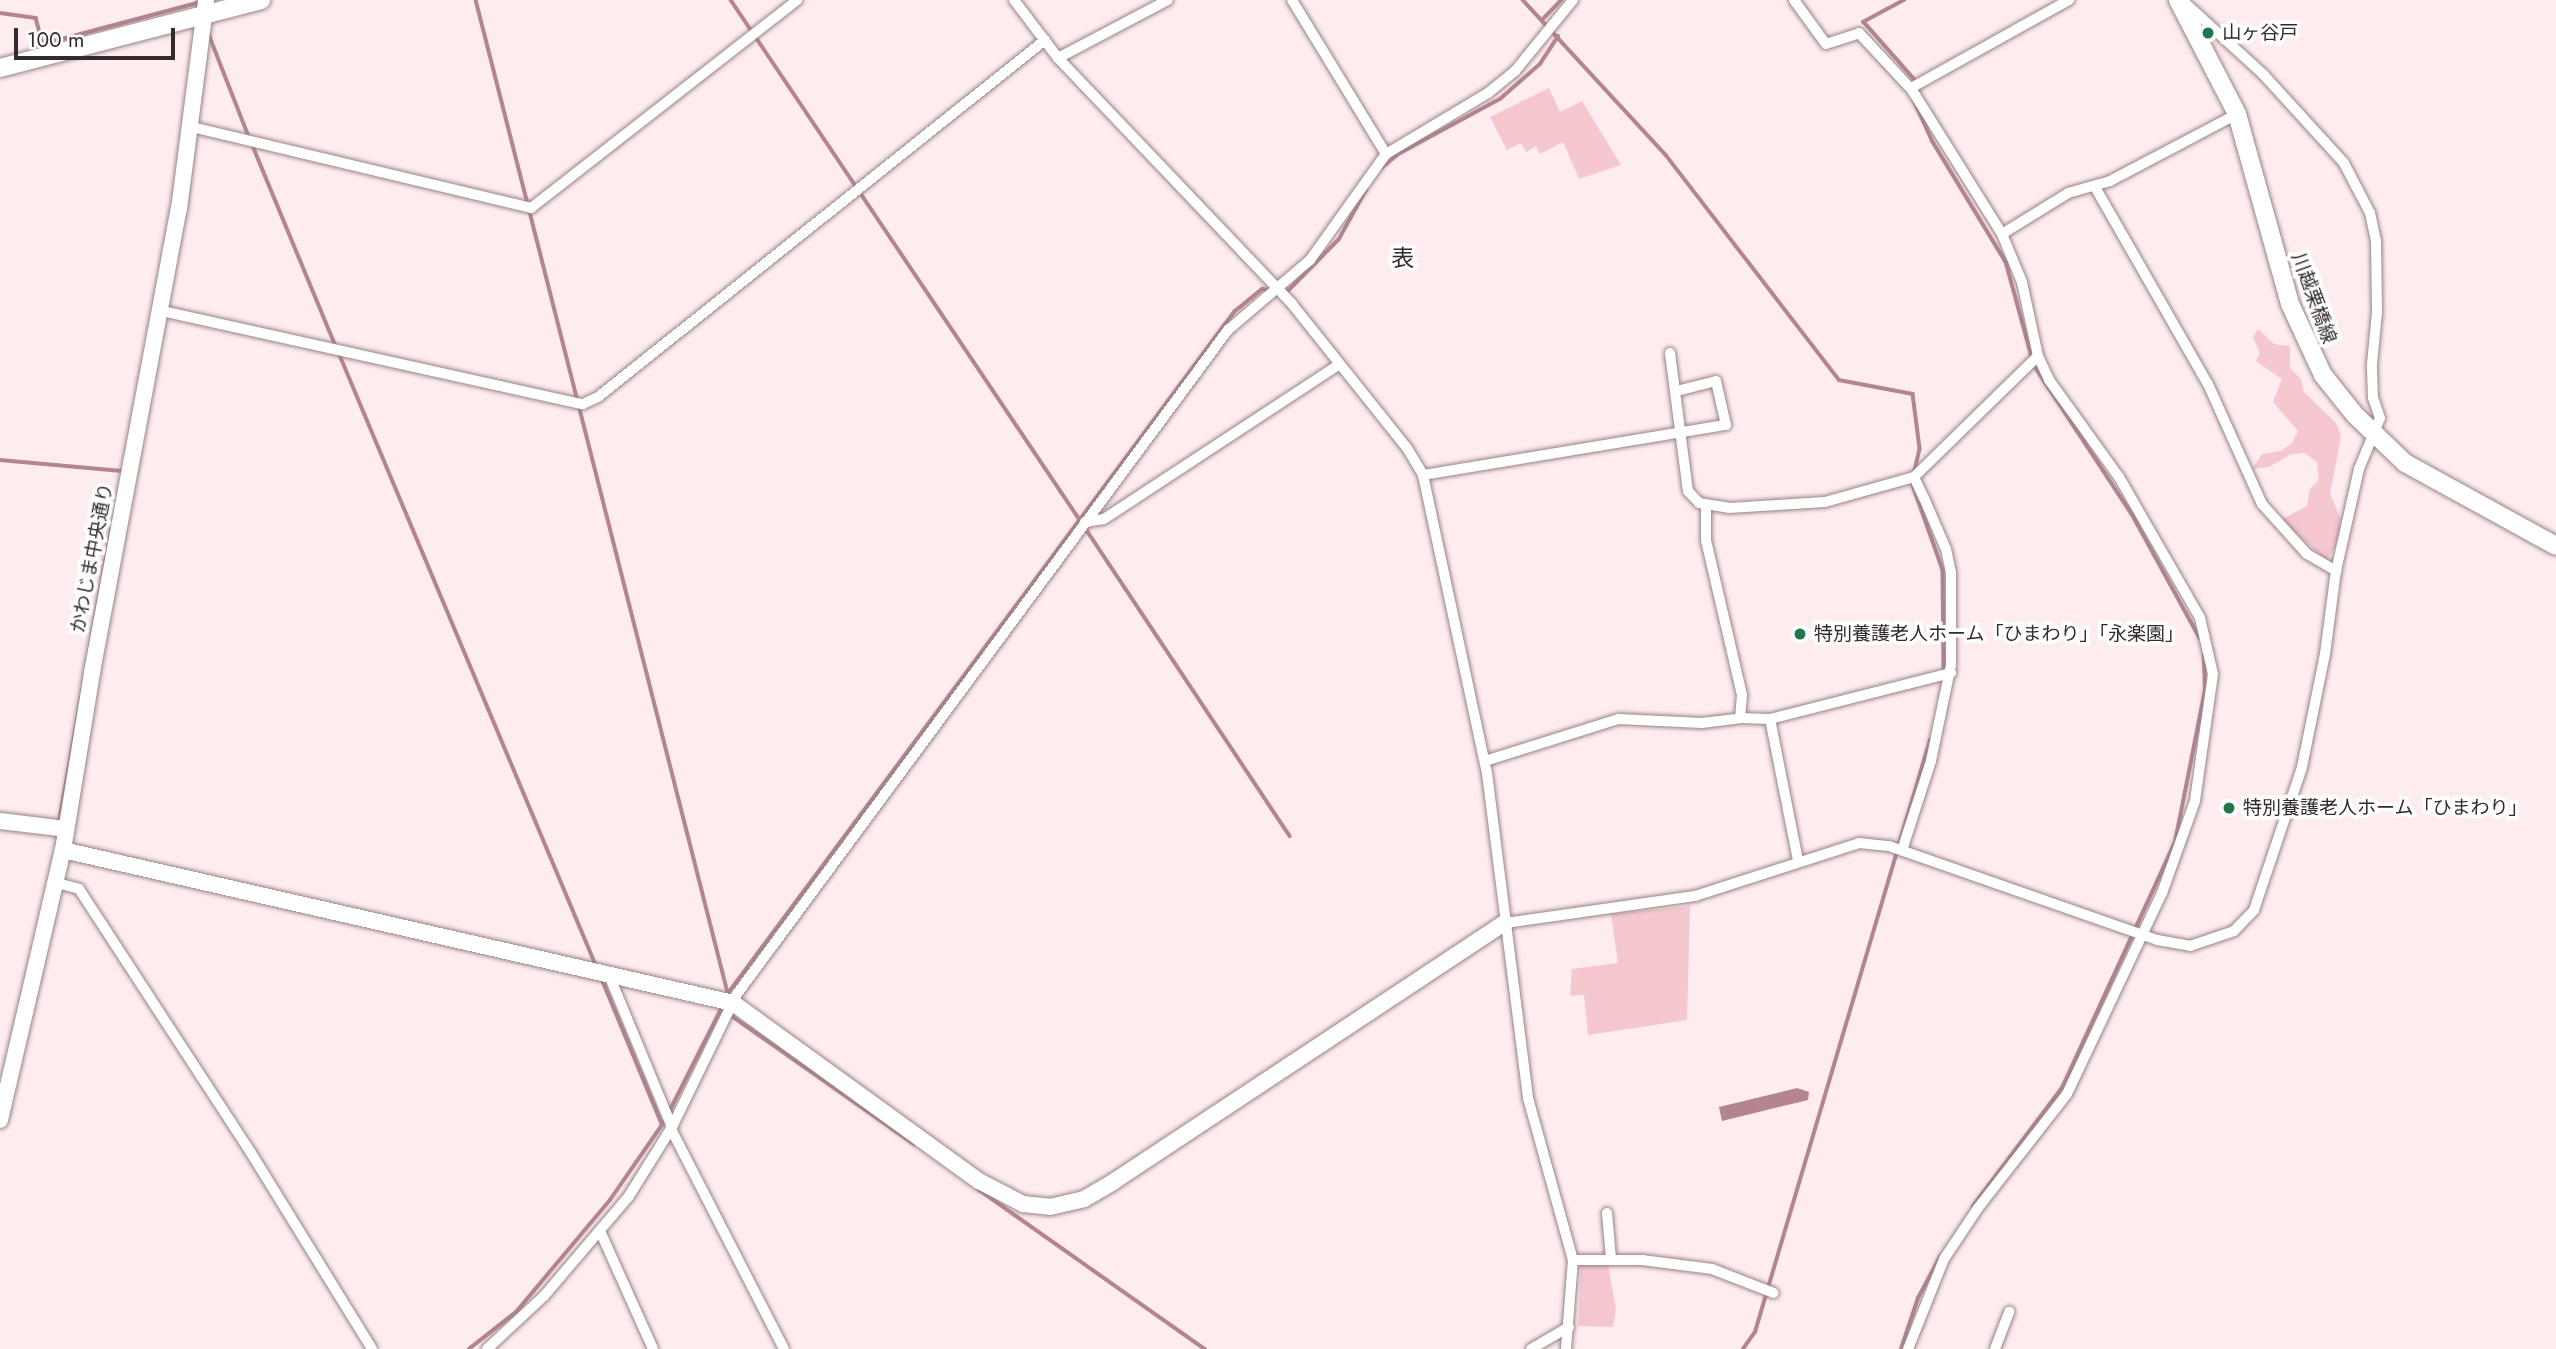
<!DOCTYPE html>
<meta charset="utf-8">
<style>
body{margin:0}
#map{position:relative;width:2556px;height:1349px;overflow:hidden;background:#feecef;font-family:Jost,"Noto Sans JP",sans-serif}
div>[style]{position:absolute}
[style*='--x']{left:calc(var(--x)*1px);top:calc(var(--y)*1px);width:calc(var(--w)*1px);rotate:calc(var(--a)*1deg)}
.green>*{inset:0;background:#f5c7cf}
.water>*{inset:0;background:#b4858e}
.stream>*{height:3.5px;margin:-1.75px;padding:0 1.75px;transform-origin:1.75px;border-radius:1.75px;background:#b4858e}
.roads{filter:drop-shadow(0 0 2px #978386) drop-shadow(0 0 2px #978386)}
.street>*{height:10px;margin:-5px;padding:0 5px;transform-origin:5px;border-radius:5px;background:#fff}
.secondary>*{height:16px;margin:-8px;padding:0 8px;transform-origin:8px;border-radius:8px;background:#fff}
.primary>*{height:18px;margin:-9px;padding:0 9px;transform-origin:9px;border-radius:9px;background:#fff}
.dots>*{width:19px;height:19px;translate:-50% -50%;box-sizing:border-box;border:4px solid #fff;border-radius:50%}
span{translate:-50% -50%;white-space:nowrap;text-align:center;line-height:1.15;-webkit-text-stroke:7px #fff;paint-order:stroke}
.poi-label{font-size:19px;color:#322a2b}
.left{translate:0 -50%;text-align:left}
.street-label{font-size:19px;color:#322a2b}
.quarter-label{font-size:23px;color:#322a2b}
.scale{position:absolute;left:14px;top:28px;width:161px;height:32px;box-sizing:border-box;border:4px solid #322a2b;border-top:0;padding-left:9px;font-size:21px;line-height:24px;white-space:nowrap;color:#322a2b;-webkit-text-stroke:5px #fff;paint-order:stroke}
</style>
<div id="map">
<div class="green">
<i style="clip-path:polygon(1549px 88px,1560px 112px,1582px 101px,1621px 165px,1579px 179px,1563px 142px,1540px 154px,1536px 146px,1526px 152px,1521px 143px,1507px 150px,1490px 117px)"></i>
<i style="clip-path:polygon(2258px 329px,2274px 344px,2290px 346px,2290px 368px,2301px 379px,2304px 392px,2336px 423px,2341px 436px,2330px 494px,2341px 519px,2339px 539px,2327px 561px,2281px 520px,2307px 506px,2310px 489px,2319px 480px,2317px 462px,2305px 453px,2291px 454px,2269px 467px,2252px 469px,2262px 454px,2281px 451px,2292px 443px,2298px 431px,2273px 402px,2282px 379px,2256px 361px,2260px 353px,2253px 337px)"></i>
<i style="clip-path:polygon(1690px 906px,1687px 1020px,1588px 1035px,1584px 995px,1570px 996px,1572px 969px,1618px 963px,1611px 914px)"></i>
<i style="clip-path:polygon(1581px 1262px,1608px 1265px,1616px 1309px,1613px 1327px,1578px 1326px)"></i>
</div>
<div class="water">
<i style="clip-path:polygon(1797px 1088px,1809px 1092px,1808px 1100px,1722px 1121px,1719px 1107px)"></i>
</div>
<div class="stream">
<i style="--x:476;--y:0;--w:211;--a:75.7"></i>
<i style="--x:731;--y:0;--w:626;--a:56.13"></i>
<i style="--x:1523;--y:0;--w:211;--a:47.3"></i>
<i style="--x:1666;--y:155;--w:284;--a:52.4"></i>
<i style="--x:1839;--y:380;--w:75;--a:10.7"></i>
<i style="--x:1913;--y:394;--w:55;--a:82.7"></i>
<i style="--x:1920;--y:449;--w:22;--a:103"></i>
<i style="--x:1905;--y:0;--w:47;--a:151.8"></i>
<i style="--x:1864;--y:22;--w:80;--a:48.5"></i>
<i style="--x:0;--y:13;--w:36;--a:8"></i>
<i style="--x:36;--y:18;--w:27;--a:75"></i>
<i style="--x:43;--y:44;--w:159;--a:-14.9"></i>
<i style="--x:197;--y:3;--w:6;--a:72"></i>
<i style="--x:1542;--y:20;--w:28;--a:-46"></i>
<i style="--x:208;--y:32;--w:115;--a:68.6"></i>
<i style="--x:1914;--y:100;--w:46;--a:65.7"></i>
<i style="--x:1933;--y:142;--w:140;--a:58.7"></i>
<i style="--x:2006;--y:262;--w:98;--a:74.7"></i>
<i style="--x:253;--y:146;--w:217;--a:67.5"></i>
<i style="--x:1380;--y:169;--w:26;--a:-39"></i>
<i style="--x:1400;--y:153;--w:114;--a:-28.4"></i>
<i style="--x:1500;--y:99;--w:53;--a:-41.2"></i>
<i style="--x:1540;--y:64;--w:33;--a:-57"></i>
<i style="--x:530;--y:212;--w:806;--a:75.77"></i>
<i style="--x:1287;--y:292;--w:74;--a:-45.5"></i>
<i style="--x:1339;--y:239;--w:56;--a:-61.1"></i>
<i style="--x:339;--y:353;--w:664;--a:67.22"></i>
<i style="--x:2034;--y:365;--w:178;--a:56.7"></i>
<i style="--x:2132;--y:514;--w:141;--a:61.3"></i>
<i style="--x:0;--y:460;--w:122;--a:5.2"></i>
<i style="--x:1913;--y:485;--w:90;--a:70.6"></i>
<i style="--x:1943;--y:570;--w:101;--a:89.4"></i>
<i style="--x:1084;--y:526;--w:372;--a:56.4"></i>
<i style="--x:59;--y:822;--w:297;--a:-79.9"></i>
<i style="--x:602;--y:979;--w:157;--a:67.5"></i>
<i style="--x:726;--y:996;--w:853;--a:-53.39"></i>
<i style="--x:1235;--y:311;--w:35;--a:-39"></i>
<i style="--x:1262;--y:289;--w:7;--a:8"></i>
<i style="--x:729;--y:1014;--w:226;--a:35.1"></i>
<i style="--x:669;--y:1112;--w:118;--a:-63.2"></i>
<i style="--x:978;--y:1189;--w:278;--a:35.2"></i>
<i style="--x:1973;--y:1206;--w:148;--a:-53"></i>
<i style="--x:2062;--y:1088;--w:271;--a:-65.3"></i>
<i style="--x:2175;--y:842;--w:155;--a:-78.8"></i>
<i style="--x:2205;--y:690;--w:34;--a:-92"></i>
<i style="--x:469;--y:1349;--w:60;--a:-38.2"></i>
<i style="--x:516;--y:1312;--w:146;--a:-50"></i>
<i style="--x:610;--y:1200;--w:98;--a:-55.3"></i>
<i style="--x:1743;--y:1349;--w:21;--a:-55"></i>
<i style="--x:1755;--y:1332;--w:617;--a:-73.53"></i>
<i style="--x:1901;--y:1349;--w:54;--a:-71.6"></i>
<i style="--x:1918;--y:1298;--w:47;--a:-61.8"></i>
</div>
<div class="roads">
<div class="street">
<i style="--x:1014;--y:0;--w:73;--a:52.8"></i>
<i style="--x:1058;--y:58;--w:340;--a:46.4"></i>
<i style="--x:1292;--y:304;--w:184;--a:51.4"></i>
<i style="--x:1407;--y:448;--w:31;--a:59"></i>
<i style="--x:1423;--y:475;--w:305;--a:77.9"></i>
<i style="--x:1487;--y:773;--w:328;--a:82.8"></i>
<i style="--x:1528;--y:1098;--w:168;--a:74.5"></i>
<i style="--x:1573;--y:1260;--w:89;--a:94.5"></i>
<i style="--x:1292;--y:0;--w:180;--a:58.6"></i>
<i style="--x:1794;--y:0;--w:54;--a:54"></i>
<i style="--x:1826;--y:44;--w:35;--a:-18"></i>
<i style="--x:1859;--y:33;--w:78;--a:47.1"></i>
<i style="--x:1912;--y:90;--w:170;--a:58"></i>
<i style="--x:2002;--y:234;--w:52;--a:67.4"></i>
<i style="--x:2022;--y:282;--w:76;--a:77.8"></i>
<i style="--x:2038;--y:356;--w:26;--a:65"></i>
<i style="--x:2049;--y:380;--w:120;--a:54.2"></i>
<i style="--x:2119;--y:477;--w:163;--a:60.1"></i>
<i style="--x:2200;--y:618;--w:57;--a:76.9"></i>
<i style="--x:2213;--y:674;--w:128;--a:98.1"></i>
<i style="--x:2195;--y:801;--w:98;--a:109.7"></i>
<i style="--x:2162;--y:893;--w:222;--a:115.3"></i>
<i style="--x:2067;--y:1094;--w:145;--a:128"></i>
<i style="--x:1978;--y:1208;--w:61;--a:123.7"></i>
<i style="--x:1944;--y:1259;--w:97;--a:111.8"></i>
<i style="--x:1058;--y:58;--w:124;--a:-27.8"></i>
<i style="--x:1911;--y:88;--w:181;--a:-29.1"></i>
<i style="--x:192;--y:127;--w:349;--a:13.4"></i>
<i style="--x:531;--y:208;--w:338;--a:-38"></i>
<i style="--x:2095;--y:187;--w:227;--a:60.2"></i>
<i style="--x:2208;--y:384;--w:132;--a:65.8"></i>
<i style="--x:2262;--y:504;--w:67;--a:48"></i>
<i style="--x:2307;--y:554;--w:34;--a:30"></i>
<i style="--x:2002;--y:234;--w:78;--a:-31.8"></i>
<i style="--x:2068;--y:193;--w:44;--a:-15.9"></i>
<i style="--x:2110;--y:181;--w:144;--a:-27.8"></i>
<i style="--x:162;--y:311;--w:431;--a:12.5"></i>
<i style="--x:583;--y:404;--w:17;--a:-25"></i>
<i style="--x:598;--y:397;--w:572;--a:-38.61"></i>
<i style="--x:1670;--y:353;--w:139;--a:82.6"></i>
<i style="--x:1688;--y:491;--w:16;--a:47"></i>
<i style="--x:1699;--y:503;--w:30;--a:9"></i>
<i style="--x:1729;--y:508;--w:96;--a:-3.6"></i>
<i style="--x:1825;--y:502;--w:92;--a:-15.7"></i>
<i style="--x:1914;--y:477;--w:23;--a:65"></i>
<i style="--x:1924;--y:498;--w:56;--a:66.7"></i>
<i style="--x:1946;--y:549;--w:25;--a:78"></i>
<i style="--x:1951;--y:573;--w:92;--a:90"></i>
<i style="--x:1951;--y:665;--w:98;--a:101.8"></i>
<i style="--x:1931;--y:761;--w:94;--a:108"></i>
<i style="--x:1423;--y:475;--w:307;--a:-9.4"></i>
<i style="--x:1726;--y:425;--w:45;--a:-102.8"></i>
<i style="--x:1716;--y:381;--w:40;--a:165.6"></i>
<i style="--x:1914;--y:477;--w:173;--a:-44.3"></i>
<i style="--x:1085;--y:522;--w:19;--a:-9"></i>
<i style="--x:1104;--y:519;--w:282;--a:-33.3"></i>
<i style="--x:1740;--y:718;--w:30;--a:2"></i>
<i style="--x:1770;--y:719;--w:187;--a:-14.3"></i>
<i style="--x:1770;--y:719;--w:145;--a:78.8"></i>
<i style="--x:1485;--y:761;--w:139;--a:-17.5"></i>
<i style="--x:1618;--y:719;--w:84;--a:2.7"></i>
<i style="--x:1702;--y:723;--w:38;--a:-7"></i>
<i style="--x:1740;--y:718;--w:23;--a:-85"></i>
<i style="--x:1742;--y:695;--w:159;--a:-103.1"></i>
<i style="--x:1706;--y:540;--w:34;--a:-90"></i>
<i style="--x:57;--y:883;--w:23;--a:15"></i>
<i style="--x:79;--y:889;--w:315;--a:56.9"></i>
<i style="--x:251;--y:1153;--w:230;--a:58.3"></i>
<i style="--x:1505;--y:923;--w:192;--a:-8.1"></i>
<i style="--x:1695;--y:896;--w:172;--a:-17.9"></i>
<i style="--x:1859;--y:843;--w:30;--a:6"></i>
<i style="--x:1889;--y:846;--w:284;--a:19.3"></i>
<i style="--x:2157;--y:940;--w:34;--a:10"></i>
<i style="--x:2190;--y:946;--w:46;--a:-18.8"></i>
<i style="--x:2234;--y:931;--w:29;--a:-46"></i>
<i style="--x:2254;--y:910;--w:151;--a:-71.4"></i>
<i style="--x:2302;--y:767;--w:115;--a:-78.5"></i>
<i style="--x:2325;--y:654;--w:84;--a:-82.5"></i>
<i style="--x:2336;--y:571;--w:105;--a:-77.3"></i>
<i style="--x:2359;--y:469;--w:55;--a:-67.6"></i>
<i style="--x:2380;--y:418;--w:21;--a:-109"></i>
<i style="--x:2373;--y:398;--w:34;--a:-92"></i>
<i style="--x:2372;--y:364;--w:52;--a:-84.5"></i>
<i style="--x:2377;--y:312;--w:71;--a:-90.8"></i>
<i style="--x:2376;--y:241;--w:29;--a:-102"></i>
<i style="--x:2370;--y:213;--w:56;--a:-117.5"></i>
<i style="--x:2344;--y:163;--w:119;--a:-132.3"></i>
<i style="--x:2264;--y:75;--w:111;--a:-137.6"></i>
<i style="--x:609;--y:975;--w:165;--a:67.5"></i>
<i style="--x:671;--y:1129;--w:247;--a:62.8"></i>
<i style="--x:1607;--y:1213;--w:46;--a:85"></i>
<i style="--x:600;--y:1231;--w:129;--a:65.8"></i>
<i style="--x:1573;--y:1260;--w:69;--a:0"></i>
<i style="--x:1642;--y:1260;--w:71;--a:7.3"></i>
<i style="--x:1712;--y:1269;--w:66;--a:21.2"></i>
<i style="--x:487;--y:1349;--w:78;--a:-42.9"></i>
<i style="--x:544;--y:1296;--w:131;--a:-49.6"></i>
<i style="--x:629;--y:1196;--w:81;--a:-58.1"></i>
<i style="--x:672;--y:1127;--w:148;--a:-64"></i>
<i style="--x:737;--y:994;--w:826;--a:-53.52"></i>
<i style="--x:1228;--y:330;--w:108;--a:-40.5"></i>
<i style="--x:1310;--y:260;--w:130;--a:-54.4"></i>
<i style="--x:1386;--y:154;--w:119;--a:-30.9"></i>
<i style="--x:1488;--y:93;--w:35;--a:-39"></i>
<i style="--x:1515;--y:71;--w:92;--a:-50.8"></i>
<i style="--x:1531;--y:1349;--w:44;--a:-30.1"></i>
<i style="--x:1995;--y:1349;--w:40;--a:-69"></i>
</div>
<div class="secondary">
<i style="--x:0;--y:821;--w:66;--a:6.9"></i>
<i style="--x:63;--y:850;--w:687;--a:12.86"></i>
<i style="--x:733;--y:1003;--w:304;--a:35.9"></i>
<i style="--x:979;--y:1181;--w:50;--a:27.6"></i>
<i style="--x:1023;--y:1204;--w:27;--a:6"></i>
<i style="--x:1050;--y:1207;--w:35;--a:-13"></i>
<i style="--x:1084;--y:1199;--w:34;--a:-30"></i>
<i style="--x:1113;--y:1182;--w:470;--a:-33.5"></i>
<i style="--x:0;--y:1120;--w:277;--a:-76.9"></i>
<i style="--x:63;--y:850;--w:180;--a:-80.7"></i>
<i style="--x:92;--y:672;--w:471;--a:-79.4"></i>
<i style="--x:179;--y:209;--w:211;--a:-82.6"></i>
</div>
<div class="primary">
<i style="--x:2178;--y:0;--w:128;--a:62.6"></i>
<i style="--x:2237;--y:114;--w:197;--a:74.4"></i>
<i style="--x:2290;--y:304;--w:78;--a:65.1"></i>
<i style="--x:2323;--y:375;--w:51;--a:51.3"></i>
<i style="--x:2355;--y:415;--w:69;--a:43.8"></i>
<i style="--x:2405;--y:463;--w:172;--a:28.8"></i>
<i style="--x:0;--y:68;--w:270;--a:-14.6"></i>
</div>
</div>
<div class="dots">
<i style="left:2208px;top:33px;background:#21774a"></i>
<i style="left:1800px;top:634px;background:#21774a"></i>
<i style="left:2229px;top:808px;background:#21774a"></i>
</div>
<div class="poi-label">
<span class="left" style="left:2222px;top:33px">山ヶ谷戸</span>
<span class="left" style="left:1814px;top:634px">特別養護老人ホーム「ひまわり」「永楽園」</span>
<span class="left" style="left:2243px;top:808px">特別養護老人ホーム「ひまわり」</span>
</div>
<div class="street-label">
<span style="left:2314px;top:298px;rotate:70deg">川越栗橋線</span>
<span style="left:92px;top:558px;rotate:-79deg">かわじま中央通り</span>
</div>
<div class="quarter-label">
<span style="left:1403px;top:258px">表</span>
</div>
<div class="scale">100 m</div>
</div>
